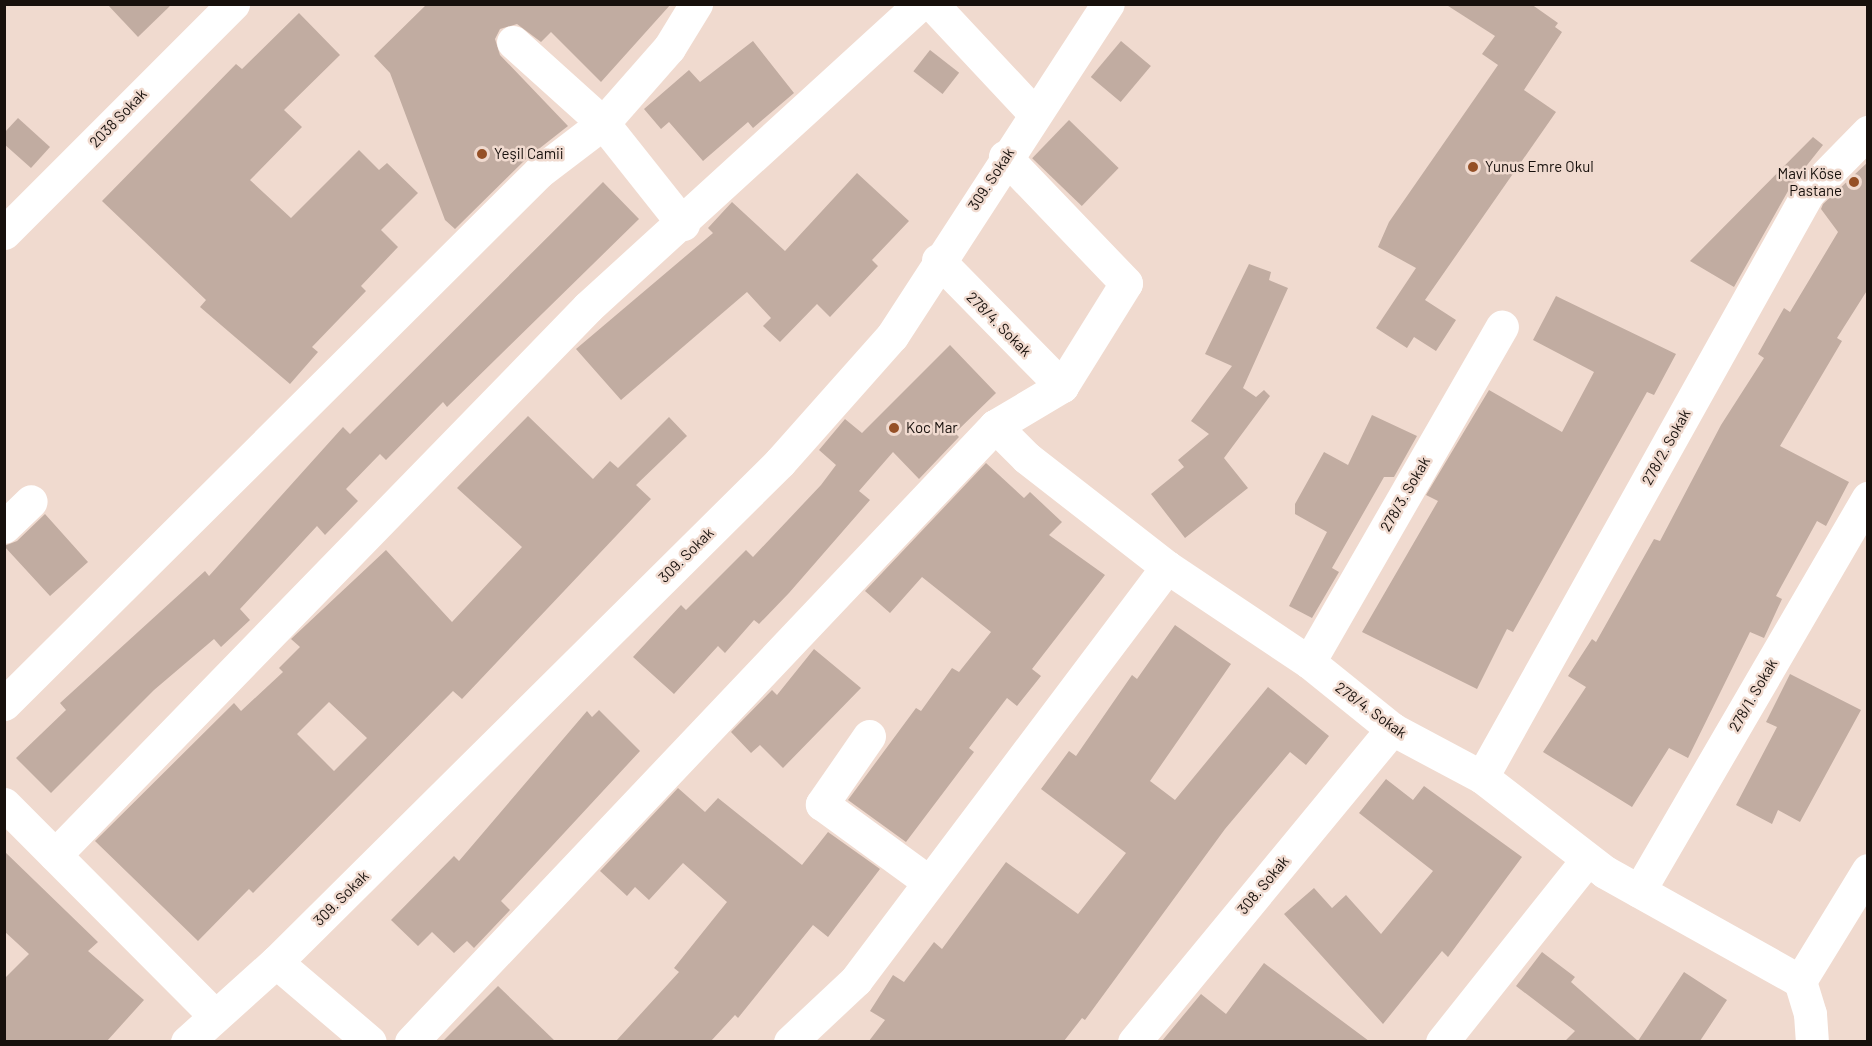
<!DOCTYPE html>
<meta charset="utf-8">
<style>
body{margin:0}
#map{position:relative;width:1872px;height:1046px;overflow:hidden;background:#f0dacf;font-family:Barlow,sans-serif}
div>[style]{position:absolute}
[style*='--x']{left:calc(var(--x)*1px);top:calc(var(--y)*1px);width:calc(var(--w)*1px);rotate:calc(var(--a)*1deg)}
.building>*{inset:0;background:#c1aca1;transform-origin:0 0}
.minor>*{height:33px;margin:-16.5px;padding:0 16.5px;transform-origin:16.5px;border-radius:16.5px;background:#fff}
.dots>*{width:16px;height:16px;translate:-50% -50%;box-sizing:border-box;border:3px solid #f0dacf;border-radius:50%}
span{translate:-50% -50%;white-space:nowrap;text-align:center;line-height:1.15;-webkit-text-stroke:5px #f0dacf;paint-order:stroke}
.street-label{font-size:15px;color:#17100c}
.poi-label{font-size:15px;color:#17100c}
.left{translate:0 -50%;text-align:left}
.right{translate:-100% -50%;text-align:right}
.frame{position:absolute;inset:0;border:6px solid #17100c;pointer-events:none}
</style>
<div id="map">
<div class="building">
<i style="clip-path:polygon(107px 4px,172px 4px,138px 37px)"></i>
<i style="clip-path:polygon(427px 4px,671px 4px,601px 82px,551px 32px,541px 42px,517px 24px,500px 29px,495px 39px,500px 55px,568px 126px,526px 159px,455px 229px,445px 220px,390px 73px,374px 56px)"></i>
<i style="clip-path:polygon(1445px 4px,1531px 4px,1558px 23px,1555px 27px,1562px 32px,1524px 90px,1556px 112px,1425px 300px,1456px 320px,1436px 351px,1414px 337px,1407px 348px,1376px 328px,1416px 268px,1378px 247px,1389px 222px,1498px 65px,1482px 54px,1495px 36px)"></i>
<i style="clip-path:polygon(299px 13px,340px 55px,284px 110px,302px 127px,250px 180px,291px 218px,359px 150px,379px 170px,387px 163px,418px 193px,381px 230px,398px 247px,361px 286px,366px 291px,312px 347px,318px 352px,290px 384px,200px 307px,206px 300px,102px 201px,236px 64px,242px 69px)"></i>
<i style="clip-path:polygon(753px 41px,794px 93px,753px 128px,748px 122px,703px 161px,669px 122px,661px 129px,644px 109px,689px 70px,700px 82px)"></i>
<i style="left:1121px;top:41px;width:39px;height:47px;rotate:40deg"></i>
<i style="left:930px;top:50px;width:37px;height:27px;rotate:38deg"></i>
<i style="clip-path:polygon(18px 118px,50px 147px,31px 168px,4px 144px,4px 133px)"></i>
<i style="left:1069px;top:120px;width:69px;height:53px;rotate:44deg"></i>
<i style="clip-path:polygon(1813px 137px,1823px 145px,1792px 184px,1734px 287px,1690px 261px)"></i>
<i style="clip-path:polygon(1868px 162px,1868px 289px,1837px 338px,1842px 341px,1780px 446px,1849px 482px,1826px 526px,1817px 521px,1776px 596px,1782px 599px,1764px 638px,1750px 632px,1688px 758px,1669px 748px,1632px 807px,1543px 752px,1586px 687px,1568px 676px,1592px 639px,1596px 642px,1654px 539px,1660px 541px,1721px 425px,1764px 358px,1758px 354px,1784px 308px,1790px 312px,1838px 232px,1821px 209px,1823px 204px)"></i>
<i style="clip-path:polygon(857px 173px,909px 221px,872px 260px,878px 266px,830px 317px,817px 304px,780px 342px,763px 326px,771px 318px,747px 292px,621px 400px,576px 349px,713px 233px,708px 228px,732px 202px,785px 251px)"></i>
<i style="clip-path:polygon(603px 182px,639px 219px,447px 407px,443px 402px,386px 460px,380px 454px,346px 489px,358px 501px,325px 535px,317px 526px,240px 609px,250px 620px,221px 647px,214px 639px,154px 690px,51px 793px,16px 758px,66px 710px,60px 703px,205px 571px,209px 576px,343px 427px,350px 434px)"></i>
<i style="clip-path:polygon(1249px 264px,1271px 272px,1269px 280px,1288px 288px,1243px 388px,1256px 397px,1264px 390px,1270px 396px,1224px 458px,1248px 488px,1185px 538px,1151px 494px,1184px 467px,1178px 460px,1209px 434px,1191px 421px,1232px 366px,1205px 354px)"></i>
<i style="clip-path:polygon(1556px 296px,1676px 354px,1654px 395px,1647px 392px,1513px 632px,1507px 629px,1477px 689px,1362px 632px,1438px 501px,1426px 495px,1489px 390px,1562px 432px,1594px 372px,1533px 340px)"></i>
<i style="clip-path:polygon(950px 345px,996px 393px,955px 433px,959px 437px,919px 479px,893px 452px,859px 491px,870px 500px,789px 593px,759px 624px,754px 620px,725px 653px,718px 646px,674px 694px,633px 657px,681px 605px,686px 610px,746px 550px,753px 557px,821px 485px,836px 465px,819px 450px,845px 419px,862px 433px)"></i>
<i style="clip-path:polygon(1372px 415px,1417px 436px,1394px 477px,1384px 477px,1332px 568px,1339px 572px,1312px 618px,1289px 606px,1327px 532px,1295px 514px,1295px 504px,1324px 452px,1348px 465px)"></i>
<i style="clip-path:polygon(evenodd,528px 416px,593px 479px,610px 461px,618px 468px,669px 417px,687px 436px,636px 485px,651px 499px,462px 699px,453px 691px,253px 893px,249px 889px,198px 941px,95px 841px,234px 703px,241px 711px,283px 672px,279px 668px,300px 647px,291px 639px,386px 550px,452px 622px,522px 547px,457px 488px,528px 416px,329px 702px,367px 738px,334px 771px,297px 734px,329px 702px)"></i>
<i style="clip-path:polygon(986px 463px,1024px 498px,1030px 492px,1062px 522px,1049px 535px,1105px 575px,1032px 669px,1041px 676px,1017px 706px,1007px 698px,969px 748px,974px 752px,906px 842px,848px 800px,916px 708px,921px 711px,952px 668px,959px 672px,991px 632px,922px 577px,890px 613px,865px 591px)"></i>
<i style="clip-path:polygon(45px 514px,88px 562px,50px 596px,4px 546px,17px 541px)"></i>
<i style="clip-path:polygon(1175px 625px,1231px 664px,1150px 781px,1175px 800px,1268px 687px,1329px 736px,1306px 765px,1290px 752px,1225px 829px,1085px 1020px,1082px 1018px,1064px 1041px,869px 1041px,885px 1020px,870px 1011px,893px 975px,904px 982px,934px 942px,942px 949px,1006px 862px,1078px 914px,1126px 853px,1041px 789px,1069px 751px,1076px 756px,1132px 675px,1137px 679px)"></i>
<i style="clip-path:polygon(814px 649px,861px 688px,783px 768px,760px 745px,751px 753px,731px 732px,772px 690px,777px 695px)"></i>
<i style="clip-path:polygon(1790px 674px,1861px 710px,1800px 822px,1778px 810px,1772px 824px,1736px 805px,1777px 727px,1766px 722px)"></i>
<i style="clip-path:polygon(599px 710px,640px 751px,501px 901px,510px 910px,474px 948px,467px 941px,454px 953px,432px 932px,418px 946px,391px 920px,454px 856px,459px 861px,587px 711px,592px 717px)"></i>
<i style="clip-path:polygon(1386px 779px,1413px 800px,1424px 786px,1522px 857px,1448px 957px,1442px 951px,1383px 1024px,1284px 914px,1314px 888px,1332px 908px,1346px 895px,1381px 934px,1433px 871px,1359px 813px)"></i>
<i style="clip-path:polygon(678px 788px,705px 812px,718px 798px,802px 865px,828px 832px,880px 869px,828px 937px,813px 925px,738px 1018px,735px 1015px,711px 1041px,616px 1041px,679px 972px,674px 968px,727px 902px,683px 863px,649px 900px,635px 887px,627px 896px,600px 871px)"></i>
<i style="clip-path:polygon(4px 851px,98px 942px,88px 951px,144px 1000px,107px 1041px,4px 1041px,4px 979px,29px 954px,4px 931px)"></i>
<i style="clip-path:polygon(1542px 952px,1575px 977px,1571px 982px,1638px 1041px,1684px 972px,1727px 1000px,1700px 1041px,1565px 1041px,1575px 1031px,1516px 986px)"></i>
<i style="clip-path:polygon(1264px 963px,1369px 1041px,1162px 1041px,1201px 994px,1226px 1014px)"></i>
<i style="clip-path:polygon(498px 986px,555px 1041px,443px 1041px)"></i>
</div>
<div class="minor">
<i style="--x:932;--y:4;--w:151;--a:46.9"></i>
<i style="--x:513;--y:42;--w:121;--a:42"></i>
<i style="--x:603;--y:123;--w:129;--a:51.6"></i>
<i style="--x:4;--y:233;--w:324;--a:-45"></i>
<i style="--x:938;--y:260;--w:177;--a:45.5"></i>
<i style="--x:995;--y:426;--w:45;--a:45"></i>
<i style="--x:1027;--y:458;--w:177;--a:37.9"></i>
<i style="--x:1167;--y:567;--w:171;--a:33.8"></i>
<i style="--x:1309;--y:662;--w:107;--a:38.9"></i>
<i style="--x:1392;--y:729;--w:102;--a:28.1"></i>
<i style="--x:1482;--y:777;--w:155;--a:37.7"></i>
<i style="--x:1605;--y:872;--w:223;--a:29.2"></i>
<i style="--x:4;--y:527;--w:37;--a:-44"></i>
<i style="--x:1309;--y:662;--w:387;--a:-60.1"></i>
<i style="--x:4;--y:704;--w:754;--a:-44.84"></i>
<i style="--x:539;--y:172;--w:81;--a:-37.4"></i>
<i style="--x:603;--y:123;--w:100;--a:-48.7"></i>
<i style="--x:669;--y:48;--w:52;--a:-58.5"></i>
<i style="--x:869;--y:736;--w:83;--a:124.7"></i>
<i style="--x:822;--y:804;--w:132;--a:36.1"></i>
<i style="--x:1482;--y:777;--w:669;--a:-60.83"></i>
<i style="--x:1808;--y:193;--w:86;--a:-45.5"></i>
<i style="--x:4;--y:804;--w:298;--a:45.1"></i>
<i style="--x:55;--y:855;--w:764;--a:-45.79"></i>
<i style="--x:588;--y:307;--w:449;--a:-42.4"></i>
<i style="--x:1639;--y:891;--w:455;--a:-59.8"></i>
<i style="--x:276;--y:962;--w:123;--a:40.4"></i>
<i style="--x:1800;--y:981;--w:130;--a:-58.5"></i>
<i style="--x:1800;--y:981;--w:34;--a:73"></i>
<i style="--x:1810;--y:1014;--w:28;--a:86"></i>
<i style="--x:187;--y:1042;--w:120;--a:-42"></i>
<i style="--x:276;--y:962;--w:710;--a:-44.77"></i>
<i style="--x:780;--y:462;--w:169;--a:-48.4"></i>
<i style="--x:892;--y:336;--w:396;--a:-57"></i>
<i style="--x:411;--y:1042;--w:849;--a:-46.53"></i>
<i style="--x:995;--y:426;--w:78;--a:-30.8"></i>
<i style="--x:1062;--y:386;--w:121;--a:-58.1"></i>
<i style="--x:1126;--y:283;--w:175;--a:-133.8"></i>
<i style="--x:790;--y:1042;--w:91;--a:-43.2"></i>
<i style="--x:856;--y:980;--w:517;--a:-53.02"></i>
<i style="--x:1134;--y:1042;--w:406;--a:-50.5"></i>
<i style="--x:1442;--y:1042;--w:233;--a:-51.5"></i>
</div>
<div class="dots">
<i style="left:482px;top:154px;background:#955026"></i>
<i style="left:1473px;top:167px;background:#955026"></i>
<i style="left:1854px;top:182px;background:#955026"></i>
<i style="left:894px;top:428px;background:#955026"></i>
</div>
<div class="street-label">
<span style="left:118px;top:118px;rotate:-46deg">2038 Sokak</span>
<span style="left:991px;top:179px;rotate:-57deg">309. Sokak</span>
<span style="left:999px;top:324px;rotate:45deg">278/4. Sokak</span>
<span style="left:1666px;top:447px;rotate:-61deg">278/2. Sokak</span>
<span style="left:1405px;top:494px;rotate:-60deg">278/3. Sokak</span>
<span style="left:686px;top:555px;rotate:-45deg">309. Sokak</span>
<span style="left:1753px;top:695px;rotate:-60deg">278/1. Sokak</span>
<span style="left:1371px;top:710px;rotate:36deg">278/4. Sokak</span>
<span style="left:1263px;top:885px;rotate:-50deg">308. Sokak</span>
<span style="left:341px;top:898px;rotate:-45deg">309. Sokak</span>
</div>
<div class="poi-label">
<span class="left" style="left:494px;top:154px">Yeşil Camii</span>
<span class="left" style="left:1485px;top:167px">Yunus Emre Okul</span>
<span class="right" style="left:1842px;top:182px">Mavi Köse<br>Pastane</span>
<span class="left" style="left:906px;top:428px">Koc Mar</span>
</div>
<div class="frame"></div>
</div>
